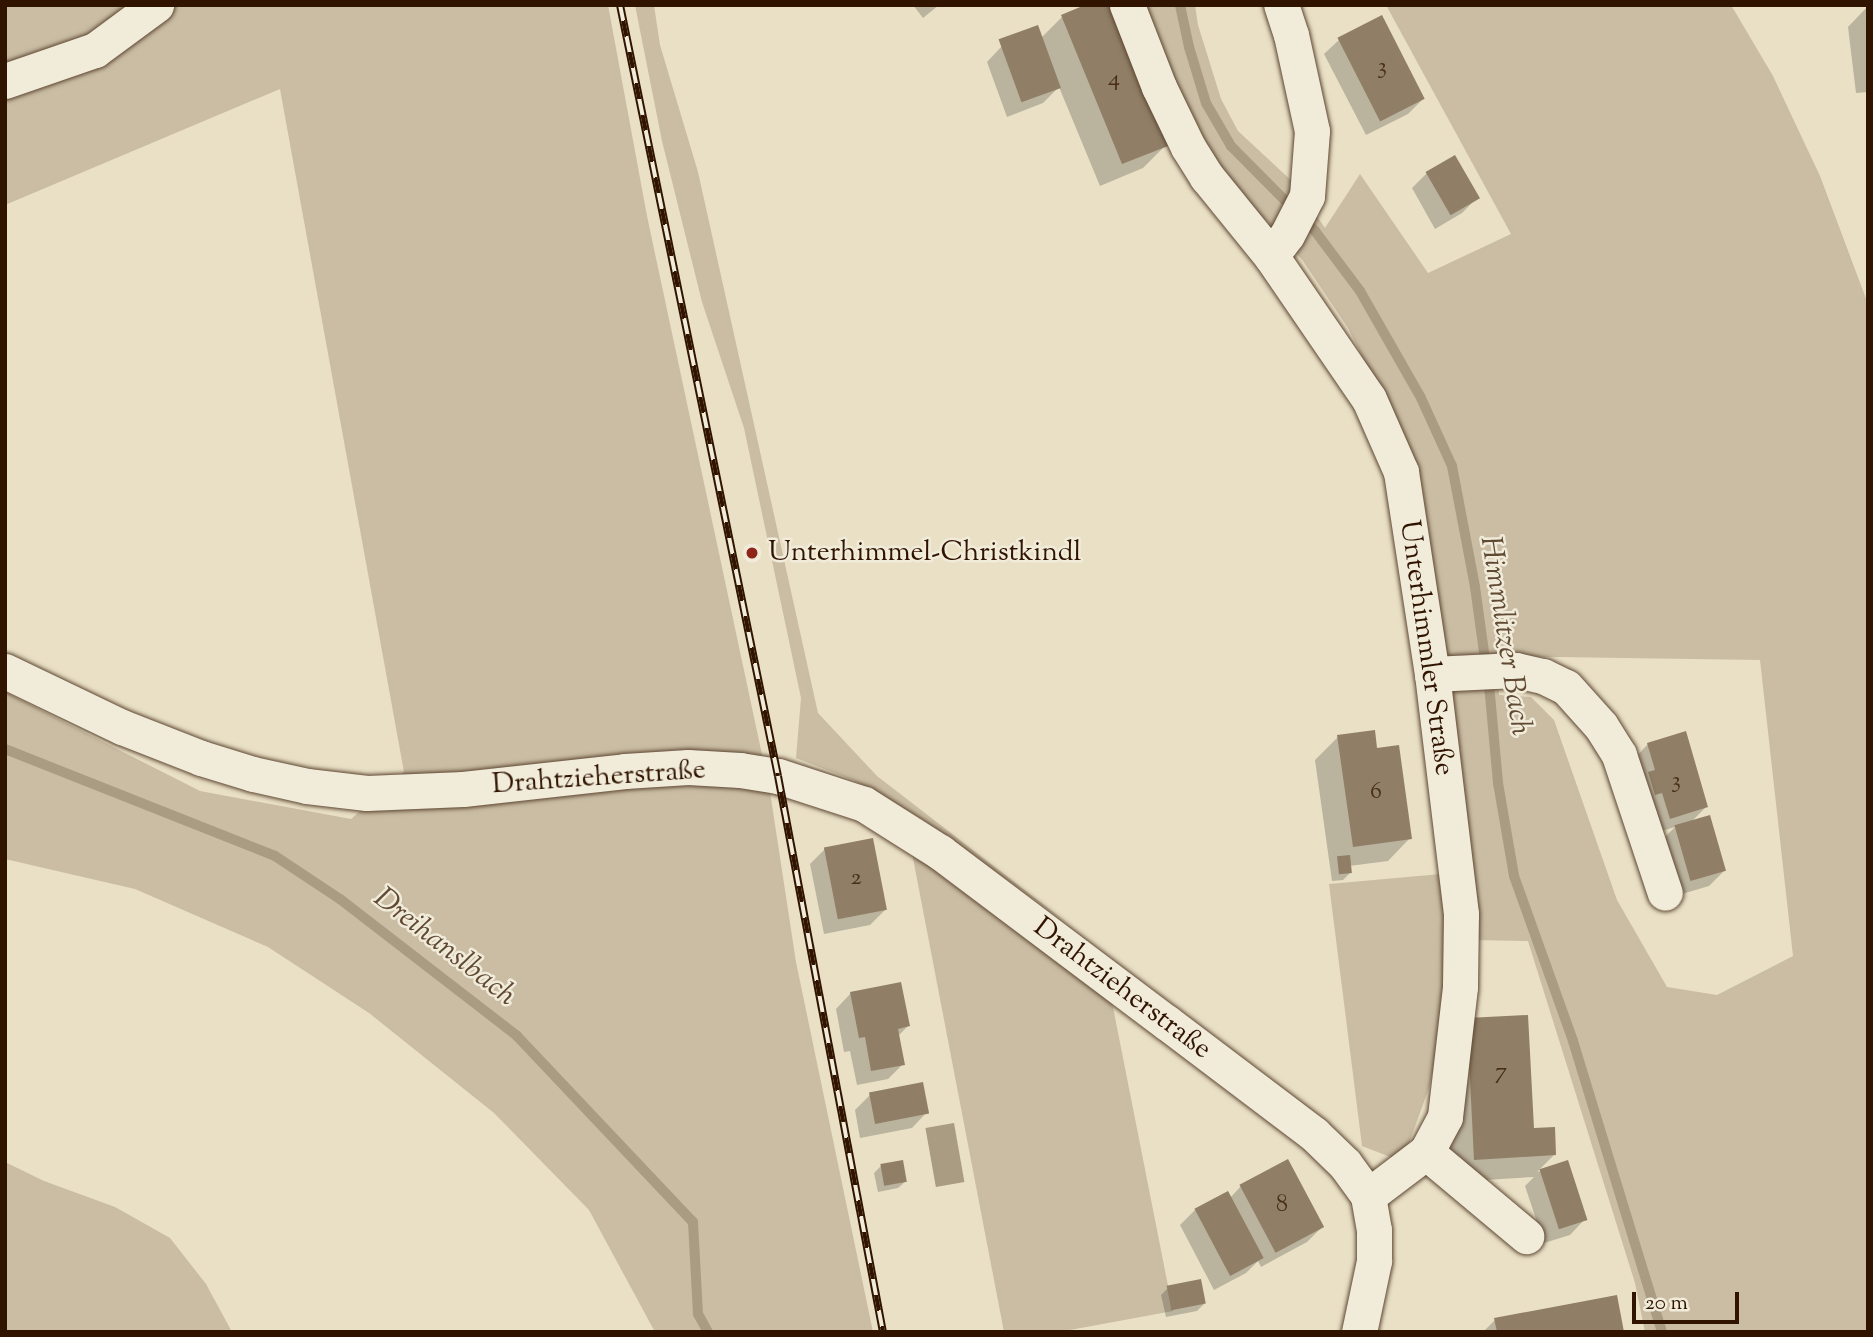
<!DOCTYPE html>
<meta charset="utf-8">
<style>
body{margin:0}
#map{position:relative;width:1873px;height:1337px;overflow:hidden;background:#e9e0c6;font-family:"Sorts Mill Goudy",serif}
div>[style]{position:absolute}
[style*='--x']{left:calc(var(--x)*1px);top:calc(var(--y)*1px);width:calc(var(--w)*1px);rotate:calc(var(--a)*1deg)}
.green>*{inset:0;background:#cabda4}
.water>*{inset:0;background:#aa9b83;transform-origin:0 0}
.shadow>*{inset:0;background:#0003}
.stream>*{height:10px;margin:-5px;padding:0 5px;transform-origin:5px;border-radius:5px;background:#aa9b83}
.building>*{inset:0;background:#907e67;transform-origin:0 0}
.roads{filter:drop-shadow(0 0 2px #5e4732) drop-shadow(0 0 2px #5e4732)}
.minor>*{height:35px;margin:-17.5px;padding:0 17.5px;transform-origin:17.5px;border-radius:17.5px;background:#f1ebda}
.rail>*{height:8px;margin-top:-4px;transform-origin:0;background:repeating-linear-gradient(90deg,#f1ebda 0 16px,#301400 0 32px);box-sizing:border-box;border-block:2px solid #301400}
.dots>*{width:19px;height:19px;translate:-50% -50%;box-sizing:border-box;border:4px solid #f1ebda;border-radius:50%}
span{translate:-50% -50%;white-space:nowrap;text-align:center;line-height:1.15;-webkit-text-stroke:5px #f1ebda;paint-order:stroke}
.number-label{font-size:24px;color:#482e1a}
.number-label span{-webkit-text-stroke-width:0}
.poi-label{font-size:28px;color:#301400}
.left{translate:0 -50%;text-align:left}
.street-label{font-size:28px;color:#301400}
.water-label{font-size:30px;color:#614a34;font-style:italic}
.frame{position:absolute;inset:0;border:7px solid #301400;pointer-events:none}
.scale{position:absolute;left:1632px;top:1292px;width:107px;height:32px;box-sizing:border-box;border:4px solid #301400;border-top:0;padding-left:9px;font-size:21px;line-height:24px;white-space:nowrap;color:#301400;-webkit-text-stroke:5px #f1ebda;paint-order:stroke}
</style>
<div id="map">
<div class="green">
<i style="clip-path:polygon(5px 5px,608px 5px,647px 216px,770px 792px,796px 962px,873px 1332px,655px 1332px,589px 1210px,494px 1113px,369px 1013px,268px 947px,135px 889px,5px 859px,5px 692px,200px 791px,351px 819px,404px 772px,280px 89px,5px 205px)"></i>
<i style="clip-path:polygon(635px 5px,654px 5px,660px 45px,698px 172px,818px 713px,877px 776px,1070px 925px,922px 819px,853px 780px,796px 758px,801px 698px,744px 428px,702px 302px,662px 141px)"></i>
<i style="clip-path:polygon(evenodd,1142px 5px,1195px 5px,1198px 25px,1221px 99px,1238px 131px,1295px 184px,1325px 228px,1360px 174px,1428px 273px,1511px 234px,1386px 5px,1731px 5px,1773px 76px,1820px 176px,1868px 304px,1868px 1332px,1645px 1332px,1635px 1283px,1528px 941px,1472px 940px,1377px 386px,1348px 328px,1303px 261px,1273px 226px,1239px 198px,1212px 165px,1142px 5px,1495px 656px,1760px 660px,1793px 956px,1717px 995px,1667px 987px,1617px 900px,1554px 720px,1531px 697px,1499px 695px,1495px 656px)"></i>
<i style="clip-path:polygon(912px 853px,1111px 997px,1173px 1311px,1059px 1332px,1004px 1332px)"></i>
<i style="clip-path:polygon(1441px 874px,1448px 1002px,1429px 1088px,1409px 1143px,1393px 1158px,1362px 1146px,1329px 884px)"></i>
<i style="clip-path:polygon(5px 1162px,44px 1181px,115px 1207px,170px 1238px,206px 1284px,232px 1332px,5px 1332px)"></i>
</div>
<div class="water">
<i style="left:954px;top:1123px;width:60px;height:29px;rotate:80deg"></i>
</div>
<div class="shadow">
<i style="clip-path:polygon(913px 5px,939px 5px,923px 18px)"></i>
<i style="clip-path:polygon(1868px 6px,1868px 92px,1856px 93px,1848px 27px)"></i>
<i style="clip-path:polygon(1062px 17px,1166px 145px,1143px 168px,1100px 186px,1059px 87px,1043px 103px,1007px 117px,987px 62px,1002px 46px,1041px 38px)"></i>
<i style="clip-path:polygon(1340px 39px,1423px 99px,1408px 114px,1366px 135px,1324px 54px)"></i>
<i style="clip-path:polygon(1427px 173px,1478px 197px,1462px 213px,1435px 229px,1412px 188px)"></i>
<i style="clip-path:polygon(1338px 737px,1376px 750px,1410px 838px,1388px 861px,1349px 866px,1350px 873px,1343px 880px,1332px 881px,1315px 760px)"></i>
<i style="clip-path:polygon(1648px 744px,1706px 807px,1691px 822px,1724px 871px,1709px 886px,1675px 896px,1660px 842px,1675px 827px,1655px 833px,1633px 760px)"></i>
<i style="clip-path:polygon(825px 849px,885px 910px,870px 925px,824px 934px,810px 864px)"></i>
<i style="clip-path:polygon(851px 993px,908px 1026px,898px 1036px,903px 1064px,888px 1079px,857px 1085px,850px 1051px,844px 1052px,836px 1009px)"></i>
<i style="clip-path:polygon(1468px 1020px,1533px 1129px,1554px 1155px,1537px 1172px,1567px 1162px,1585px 1219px,1570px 1235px,1544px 1243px,1525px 1186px,1534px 1177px,1452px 1182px,1445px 1043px)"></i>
<i style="clip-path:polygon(870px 1095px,927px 1112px,912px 1128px,860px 1138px,855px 1110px)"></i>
<i style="clip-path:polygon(881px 1166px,906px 1181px,898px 1188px,878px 1192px,874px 1173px)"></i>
<i style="clip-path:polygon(1241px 1186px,1322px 1227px,1307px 1242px,1261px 1267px,1258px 1261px,1246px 1273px,1214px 1290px,1180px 1225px,1195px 1210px,1230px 1198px)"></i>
<i style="clip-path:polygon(1168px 1288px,1204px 1304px,1197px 1311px,1166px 1317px,1161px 1295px)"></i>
<i style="clip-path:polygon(1495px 1320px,1622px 1332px,1483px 1332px)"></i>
</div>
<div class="stream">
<i style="--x:1180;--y:5;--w:43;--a:77.9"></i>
<i style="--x:1189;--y:47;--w:59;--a:73.1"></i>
<i style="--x:1206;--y:103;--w:50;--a:59.8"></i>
<i style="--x:1231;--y:146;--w:120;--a:45.3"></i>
<i style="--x:1315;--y:231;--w:75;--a:53.1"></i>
<i style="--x:1360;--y:291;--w:123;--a:60.3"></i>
<i style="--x:1421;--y:398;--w:75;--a:65.5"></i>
<i style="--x:1452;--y:466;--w:123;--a:79.2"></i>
<i style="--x:1475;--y:587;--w:109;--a:82.1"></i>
<i style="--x:1490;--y:695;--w:88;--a:84.8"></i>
<i style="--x:1498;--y:783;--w:94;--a:80.2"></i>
<i style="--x:1514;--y:876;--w:175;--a:70.3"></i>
<i style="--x:1573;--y:1041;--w:304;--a:73"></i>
<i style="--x:5;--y:749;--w:290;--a:21.6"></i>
<i style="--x:275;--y:856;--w:78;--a:33.5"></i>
<i style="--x:340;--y:899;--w:224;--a:37.7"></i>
<i style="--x:517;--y:1036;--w:256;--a:46.6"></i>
<i style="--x:693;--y:1222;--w:92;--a:86.9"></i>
<i style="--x:698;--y:1314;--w:21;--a:61"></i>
</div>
<div class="building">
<i style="clip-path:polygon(1085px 5px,1110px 5px,1168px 146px,1122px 164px,1061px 15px)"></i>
<i style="left:1382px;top:15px;width:94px;height:50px;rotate:63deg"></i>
<i style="left:1038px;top:25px;width:67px;height:42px;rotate:70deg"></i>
<i style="left:1455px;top:155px;width:50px;height:34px;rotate:60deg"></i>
<i style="clip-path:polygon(1375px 730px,1377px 748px,1399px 745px,1412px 839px,1353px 847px,1337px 735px)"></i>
<i style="clip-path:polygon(1686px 731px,1708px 807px,1670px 819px,1662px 793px,1655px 795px,1648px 772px,1655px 770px,1647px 743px)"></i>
<i style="left:1710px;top:815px;width:58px;height:37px;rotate:74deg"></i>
<i style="left:873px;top:838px;width:73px;height:50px;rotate:79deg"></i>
<i style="left:1350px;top:855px;width:18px;height:13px;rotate:84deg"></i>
<i style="clip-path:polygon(901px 982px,910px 1026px,898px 1029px,905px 1065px,871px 1071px,865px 1037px,859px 1038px,850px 992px)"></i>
<i style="clip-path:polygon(1528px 1015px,1534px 1128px,1555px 1127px,1556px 1155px,1474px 1160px,1467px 1018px)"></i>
<i style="left:923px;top:1082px;width:32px;height:55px;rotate:79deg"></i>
<i style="left:1288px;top:1159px;width:77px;height:55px;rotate:62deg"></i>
<i style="left:903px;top:1160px;width:22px;height:23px;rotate:80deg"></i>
<i style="left:1568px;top:1160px;width:63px;height:30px;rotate:72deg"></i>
<i style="left:1228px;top:1191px;width:76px;height:38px;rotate:62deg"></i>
<i style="left:1201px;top:1279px;width:25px;height:35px;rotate:79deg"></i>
<i style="clip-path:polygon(1617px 1295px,1624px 1332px,1497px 1332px,1494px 1318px)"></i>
</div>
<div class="roads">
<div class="minor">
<i style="--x:1127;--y:5;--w:88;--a:68.7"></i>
<i style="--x:1159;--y:87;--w:67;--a:64.2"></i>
<i style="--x:1188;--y:147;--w:36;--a:58"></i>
<i style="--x:1207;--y:177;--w:102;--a:51"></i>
<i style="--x:1271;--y:256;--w:173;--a:55.6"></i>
<i style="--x:1369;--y:399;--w:80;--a:66.3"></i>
<i style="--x:1401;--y:472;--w:204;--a:81.3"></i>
<i style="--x:1432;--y:674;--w:242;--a:83.1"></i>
<i style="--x:1461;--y:914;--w:73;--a:90.8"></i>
<i style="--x:1460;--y:987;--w:131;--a:96.6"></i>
<i style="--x:1445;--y:1117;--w:40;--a:118"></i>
<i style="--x:1426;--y:1152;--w:73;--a:142.8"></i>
<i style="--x:5;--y:81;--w:95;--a:-19"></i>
<i style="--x:95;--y:50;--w:76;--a:-36.4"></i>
<i style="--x:1271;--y:256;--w:26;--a:-53"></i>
<i style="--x:1287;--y:235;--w:44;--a:-62.9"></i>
<i style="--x:1307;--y:196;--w:65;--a:-85.6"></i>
<i style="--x:1312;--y:131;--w:98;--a:-102.3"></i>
<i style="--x:1291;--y:35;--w:32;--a:-108"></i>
<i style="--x:5;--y:671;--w:130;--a:25.6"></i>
<i style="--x:122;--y:727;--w:85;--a:21.4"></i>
<i style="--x:201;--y:758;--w:54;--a:17.1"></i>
<i style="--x:253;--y:774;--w:55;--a:12.5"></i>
<i style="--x:307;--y:786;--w:60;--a:6.7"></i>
<i style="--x:367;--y:793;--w:96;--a:-2.4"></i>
<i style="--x:463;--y:789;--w:163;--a:-6.3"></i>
<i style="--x:625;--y:771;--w:63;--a:-3.6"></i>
<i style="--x:688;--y:767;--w:52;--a:3.3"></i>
<i style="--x:740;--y:770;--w:38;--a:9"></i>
<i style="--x:778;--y:776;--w:90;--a:18"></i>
<i style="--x:864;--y:804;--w:90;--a:32.3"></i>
<i style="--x:940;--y:852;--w:283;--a:37"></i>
<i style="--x:1166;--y:1022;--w:186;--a:37.1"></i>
<i style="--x:1314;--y:1134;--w:43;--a:44.1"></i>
<i style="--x:1345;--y:1164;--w:39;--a:54"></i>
<i style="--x:1368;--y:1196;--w:35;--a:80"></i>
<i style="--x:1374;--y:1230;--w:31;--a:90"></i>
<i style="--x:1374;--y:1261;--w:73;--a:101.9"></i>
<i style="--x:1432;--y:674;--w:84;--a:-2.7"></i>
<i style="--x:1516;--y:670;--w:28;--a:13"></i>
<i style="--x:1543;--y:676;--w:25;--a:26"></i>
<i style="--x:1566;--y:687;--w:52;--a:48.1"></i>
<i style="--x:1601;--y:726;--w:34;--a:58"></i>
<i style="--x:1619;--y:755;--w:145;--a:71.6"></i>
<i style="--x:1426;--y:1152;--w:131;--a:40"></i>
</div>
</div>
<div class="rail">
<i style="--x:620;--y:5;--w:787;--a:78.42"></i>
<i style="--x:778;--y:776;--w:566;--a:79.31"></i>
</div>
<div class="dots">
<i style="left:752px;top:553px;background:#8f2418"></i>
</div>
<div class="number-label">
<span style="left:1382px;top:68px">3</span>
<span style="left:1114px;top:80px">4</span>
<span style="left:1676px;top:782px">3</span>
<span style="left:1376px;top:793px">6</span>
<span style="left:856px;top:879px">2</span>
<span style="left:1501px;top:1073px">7</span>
<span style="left:1282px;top:1206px">8</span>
</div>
<div class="poi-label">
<span class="left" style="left:768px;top:553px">Unterhimmel-Christkindl</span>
</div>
<div class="street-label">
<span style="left:1426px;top:648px;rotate:82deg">Unterhimmler Straße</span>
<span style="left:599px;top:778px;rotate:-4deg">Drahtzieherstraße</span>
<span style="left:1122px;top:989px;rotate:37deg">Drahtzieherstraße</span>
</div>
<div class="water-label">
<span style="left:1504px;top:636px;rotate:81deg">Himmlitzer Bach</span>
<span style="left:444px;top:948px;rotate:38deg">Dreihanslbach</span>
</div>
<div class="frame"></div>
<div class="scale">20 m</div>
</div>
